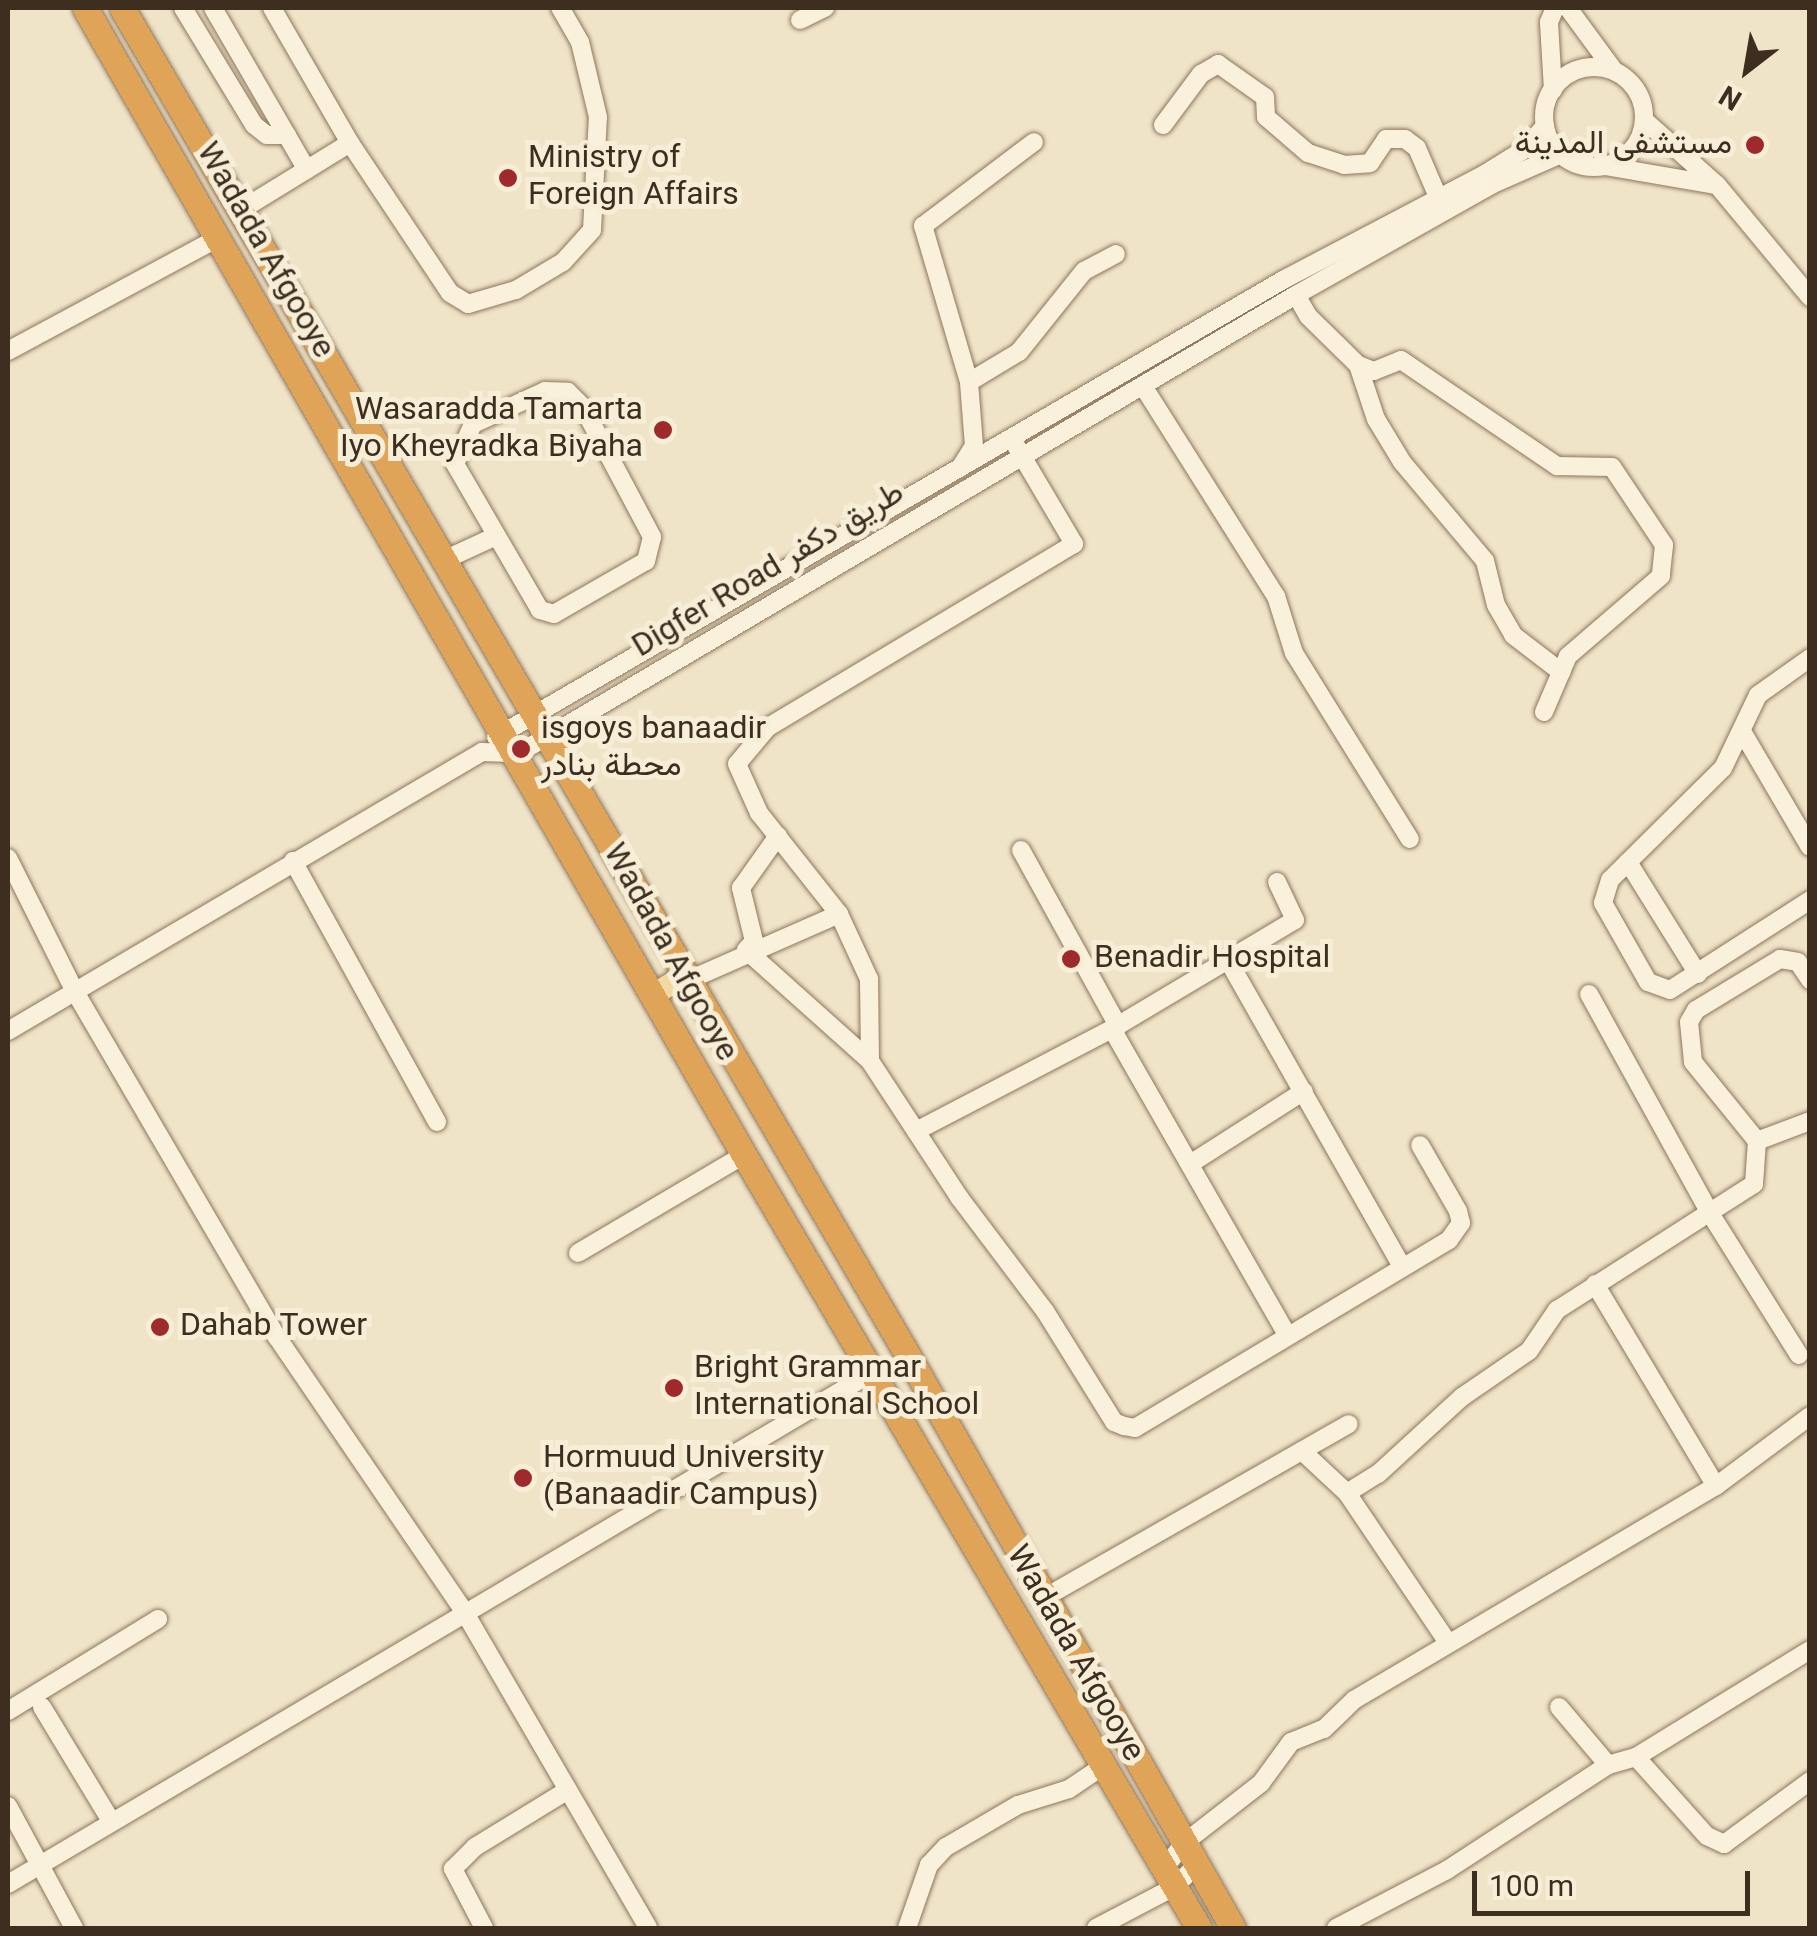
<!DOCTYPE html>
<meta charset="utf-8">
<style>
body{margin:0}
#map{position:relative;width:1817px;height:1936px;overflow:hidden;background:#f0e4c8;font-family:Georgia,Vazirmatn,serif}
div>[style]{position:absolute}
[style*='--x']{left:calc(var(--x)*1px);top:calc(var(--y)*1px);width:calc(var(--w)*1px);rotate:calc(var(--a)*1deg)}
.roads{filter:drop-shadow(0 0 2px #8d765c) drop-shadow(0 0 2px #8d765c)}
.minor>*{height:18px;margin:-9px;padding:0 9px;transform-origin:9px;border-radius:9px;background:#faf1dc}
.minor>.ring{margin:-9px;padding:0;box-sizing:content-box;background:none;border:18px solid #faf1dc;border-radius:50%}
.major>*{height:22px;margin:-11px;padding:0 11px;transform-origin:11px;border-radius:11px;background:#f3d9a0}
.highway>*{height:25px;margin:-12.5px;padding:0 12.5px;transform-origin:12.5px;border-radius:12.5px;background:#e0a458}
.dots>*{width:28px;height:28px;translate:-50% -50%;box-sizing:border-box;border:5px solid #f7eed8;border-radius:50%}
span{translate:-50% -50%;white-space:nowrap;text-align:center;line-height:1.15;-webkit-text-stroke:10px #f7eed8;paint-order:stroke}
.poi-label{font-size:32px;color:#3d2e20}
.right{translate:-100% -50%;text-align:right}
.left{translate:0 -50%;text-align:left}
.street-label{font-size:32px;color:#3d2e20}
.frame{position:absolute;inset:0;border:10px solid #3d2e20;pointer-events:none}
.north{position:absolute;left:1697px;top:20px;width:100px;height:100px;-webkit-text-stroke:8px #f7eed8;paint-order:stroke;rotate:211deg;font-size:28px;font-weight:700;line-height:40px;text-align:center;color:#3d2e20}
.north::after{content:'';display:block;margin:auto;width:35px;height:45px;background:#3d2e20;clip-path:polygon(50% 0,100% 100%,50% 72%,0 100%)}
.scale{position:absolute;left:1472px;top:1871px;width:278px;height:45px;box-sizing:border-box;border:5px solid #3d2e20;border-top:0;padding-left:12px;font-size:30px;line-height:35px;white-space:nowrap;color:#3d2e20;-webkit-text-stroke:8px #f7eed8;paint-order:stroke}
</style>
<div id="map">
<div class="roads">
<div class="minor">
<i style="--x:183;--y:8;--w:137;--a:58.7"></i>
<i style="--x:254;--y:125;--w:16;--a:38"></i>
<i style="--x:267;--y:135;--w:20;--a:0"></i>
<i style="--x:213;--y:8;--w:187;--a:59.9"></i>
<i style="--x:272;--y:8;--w:156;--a:60"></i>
<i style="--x:350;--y:143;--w:180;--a:56.3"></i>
<i style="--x:450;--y:293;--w:21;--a:31"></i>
<i style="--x:468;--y:304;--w:50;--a:-16.3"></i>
<i style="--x:516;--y:290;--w:55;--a:-30.8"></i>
<i style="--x:563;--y:262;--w:43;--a:-47.8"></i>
<i style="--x:592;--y:230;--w:113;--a:-87"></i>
<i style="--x:598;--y:117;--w:77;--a:-103.5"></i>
<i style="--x:580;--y:42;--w:39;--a:-120"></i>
<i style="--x:1568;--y:8;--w:79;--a:53.7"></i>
<i style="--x:800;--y:20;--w:28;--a:-26"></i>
<i class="ring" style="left:1544px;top:67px;width:82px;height:82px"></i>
<i style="--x:1553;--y:90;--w:68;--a:-93.4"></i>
<i style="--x:1549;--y:22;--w:15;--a:-67"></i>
<i style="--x:1644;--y:120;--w:98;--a:41.7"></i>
<i style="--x:1717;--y:185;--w:146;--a:50.3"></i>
<i style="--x:1163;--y:125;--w:64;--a:-53.3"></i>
<i style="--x:1201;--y:74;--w:20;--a:-30"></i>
<i style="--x:1218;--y:64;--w:57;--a:35.1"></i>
<i style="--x:1265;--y:97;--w:20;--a:87"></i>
<i style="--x:1266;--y:117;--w:55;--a:40.6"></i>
<i style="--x:1308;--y:153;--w:38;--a:18"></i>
<i style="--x:1344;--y:165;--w:26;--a:-4"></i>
<i style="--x:1370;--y:163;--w:29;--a:-56"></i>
<i style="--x:1386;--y:139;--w:19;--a:0"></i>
<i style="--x:1405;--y:139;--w:15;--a:37"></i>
<i style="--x:1417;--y:148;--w:53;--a:66.8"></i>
<i style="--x:1605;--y:166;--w:113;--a:9.7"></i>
<i style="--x:241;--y:210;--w:128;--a:-31.6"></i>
<i style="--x:1296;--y:295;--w:24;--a:60"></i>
<i style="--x:1308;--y:316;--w:70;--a:44.4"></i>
<i style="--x:1358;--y:365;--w:17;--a:21"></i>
<i style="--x:1374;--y:371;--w:29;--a:-22"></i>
<i style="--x:1401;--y:360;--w:189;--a:34.2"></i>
<i style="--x:1557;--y:466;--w:55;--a:1"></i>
<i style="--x:1612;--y:467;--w:94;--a:56.3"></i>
<i style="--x:1664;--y:545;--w:31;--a:96"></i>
<i style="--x:1661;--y:576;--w:123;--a:139.3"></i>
<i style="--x:1568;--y:656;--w:61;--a:113.2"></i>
<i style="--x:8;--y:351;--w:241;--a:-28.3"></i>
<i style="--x:1358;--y:365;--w:57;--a:71.6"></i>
<i style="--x:1376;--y:419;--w:50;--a:58.8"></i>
<i style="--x:1402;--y:462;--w:129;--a:50"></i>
<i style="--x:1485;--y:561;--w:45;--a:76"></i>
<i style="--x:1496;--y:605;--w:34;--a:60"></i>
<i style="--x:1513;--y:635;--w:61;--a:37.6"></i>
<i style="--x:969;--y:382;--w:58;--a:-31"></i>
<i style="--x:1019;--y:352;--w:104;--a:-51.3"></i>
<i style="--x:1084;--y:271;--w:36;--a:-28"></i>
<i style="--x:1143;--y:386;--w:249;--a:57.7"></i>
<i style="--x:1276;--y:596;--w:60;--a:72.5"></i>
<i style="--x:1294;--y:653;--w:219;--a:58.1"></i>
<i style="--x:545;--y:391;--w:23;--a:2"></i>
<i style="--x:568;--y:392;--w:21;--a:45"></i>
<i style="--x:583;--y:407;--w:147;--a:62"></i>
<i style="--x:652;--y:537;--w:25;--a:104"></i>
<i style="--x:646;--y:561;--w:106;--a:150.1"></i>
<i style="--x:554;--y:614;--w:15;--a:-164"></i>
<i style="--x:540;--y:610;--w:169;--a:-120.2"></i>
<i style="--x:455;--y:464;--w:44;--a:-65.8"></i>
<i style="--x:473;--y:424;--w:79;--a:-24.6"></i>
<i style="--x:1012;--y:439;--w:122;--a:59.4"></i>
<i style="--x:1074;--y:544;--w:357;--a:149.1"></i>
<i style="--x:768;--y:727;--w:48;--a:130"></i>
<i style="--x:737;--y:764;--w:54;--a:65.8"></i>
<i style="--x:759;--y:813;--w:129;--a:51.6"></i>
<i style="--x:839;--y:914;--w:72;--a:65.2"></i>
<i style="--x:869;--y:979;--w:82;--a:89.3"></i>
<i style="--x:870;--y:1061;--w:163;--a:56.8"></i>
<i style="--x:959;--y:1197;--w:143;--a:53"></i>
<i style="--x:1045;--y:1311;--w:131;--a:58.1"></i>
<i style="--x:1114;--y:1422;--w:11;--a:22"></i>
<i style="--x:1124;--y:1426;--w:11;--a:10"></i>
<i style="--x:1135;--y:1428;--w:366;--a:-30.9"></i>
<i style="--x:1449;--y:1240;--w:21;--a:-55"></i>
<i style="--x:1461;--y:1223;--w:12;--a:-104"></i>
<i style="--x:1458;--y:1211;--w:76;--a:-119.9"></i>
<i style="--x:960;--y:468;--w:26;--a:-58"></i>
<i style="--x:974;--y:446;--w:64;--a:-94.5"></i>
<i style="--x:969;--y:382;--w:163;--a:-106.4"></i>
<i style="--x:923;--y:226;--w:139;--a:-37.1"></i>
<i style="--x:444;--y:560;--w:55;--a:-24.7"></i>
<i style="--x:1810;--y:658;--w:64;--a:144.6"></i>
<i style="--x:1758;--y:695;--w:81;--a:115.6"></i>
<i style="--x:1723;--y:768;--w:159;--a:135.3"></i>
<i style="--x:1610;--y:880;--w:24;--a:107"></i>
<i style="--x:1603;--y:903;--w:91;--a:60.3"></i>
<i style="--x:1648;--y:982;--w:23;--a:20"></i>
<i style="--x:1670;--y:990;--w:166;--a:-32.7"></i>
<i style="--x:1743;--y:733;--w:132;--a:59.6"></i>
<i style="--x:496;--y:737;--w:910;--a:-30.14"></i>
<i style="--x:1283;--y:280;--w:228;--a:-27.7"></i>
<i style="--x:1485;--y:174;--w:44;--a:-31.9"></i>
<i style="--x:1522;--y:151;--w:34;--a:-47"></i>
<i style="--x:1021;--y:850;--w:201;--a:61.1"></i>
<i style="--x:8;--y:858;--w:148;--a:63.4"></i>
<i style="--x:74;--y:990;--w:402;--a:59.7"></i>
<i style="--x:277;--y:1337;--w:334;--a:55.7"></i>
<i style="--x:465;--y:1613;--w:364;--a:59.8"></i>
<i style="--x:293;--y:861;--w:298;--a:61.1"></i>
<i style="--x:1628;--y:862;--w:132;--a:58"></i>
<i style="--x:746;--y:950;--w:165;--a:41.8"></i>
<i style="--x:746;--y:950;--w:12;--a:-48"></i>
<i style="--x:754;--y:941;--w:55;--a:-103.8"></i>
<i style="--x:741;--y:888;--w:64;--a:-54.6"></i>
<i style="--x:1229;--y:962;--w:348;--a:60.4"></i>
<i style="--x:689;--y:980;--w:164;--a:-23.7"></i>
<i style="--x:1589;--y:994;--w:247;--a:61.1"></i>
<i style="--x:1708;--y:1210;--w:171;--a:57.9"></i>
<i style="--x:1112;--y:1029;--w:350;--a:60.2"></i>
<i style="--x:8;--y:1031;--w:550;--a:-30.48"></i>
<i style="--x:482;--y:752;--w:36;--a:2"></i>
<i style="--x:518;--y:753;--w:33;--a:-29"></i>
<i style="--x:547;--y:737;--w:870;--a:-30.55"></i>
<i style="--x:1296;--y:295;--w:224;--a:-29.4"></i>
<i style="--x:1491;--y:185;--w:77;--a:-23.9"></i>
<i style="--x:916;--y:1131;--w:221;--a:-27.5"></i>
<i style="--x:1112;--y:1029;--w:213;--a:-30.8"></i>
<i style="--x:1295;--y:920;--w:42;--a:-115.3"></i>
<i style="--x:1757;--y:1141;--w:57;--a:-20.7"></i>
<i style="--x:1190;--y:1164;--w:135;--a:-32.6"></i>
<i style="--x:578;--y:1253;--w:193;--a:-30.6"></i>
<i style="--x:1595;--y:1284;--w:235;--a:59.1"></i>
<i style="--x:1302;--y:1451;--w:62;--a:43"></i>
<i style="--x:1347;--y:1493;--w:181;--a:56"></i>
<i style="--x:1347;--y:1493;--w:36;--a:-32"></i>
<i style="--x:1378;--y:1474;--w:114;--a:-42.5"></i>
<i style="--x:1462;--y:1397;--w:81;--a:-34.5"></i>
<i style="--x:1529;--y:1351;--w:50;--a:-55.7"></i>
<i style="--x:1557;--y:1310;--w:234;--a:-32.6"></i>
<i style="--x:1754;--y:1184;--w:43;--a:-86"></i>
<i style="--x:1757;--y:1141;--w:102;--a:-129"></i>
<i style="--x:1693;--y:1062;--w:40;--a:-95.7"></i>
<i style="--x:1689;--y:1022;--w:14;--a:-60"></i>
<i style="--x:1696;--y:1010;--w:98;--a:-31.3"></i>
<i style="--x:1780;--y:959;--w:18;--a:9"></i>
<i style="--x:1798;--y:962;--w:22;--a:56"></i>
<i style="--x:1042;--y:1599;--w:353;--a:-29.7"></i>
<i style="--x:42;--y:1707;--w:133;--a:58.8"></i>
<i style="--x:1559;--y:1707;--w:76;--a:49.8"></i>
<i style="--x:8;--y:1711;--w:176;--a:-31.5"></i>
<i style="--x:1636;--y:1757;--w:106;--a:48.1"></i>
<i style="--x:1707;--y:1836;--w:19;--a:25"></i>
<i style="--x:1724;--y:1844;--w:107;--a:-36.2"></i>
<i style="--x:8;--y:1806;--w:139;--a:61.6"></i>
<i style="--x:1163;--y:1870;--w:34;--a:-52"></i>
<i style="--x:1184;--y:1843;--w:98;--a:-37.9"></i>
<i style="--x:1261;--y:1783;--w:51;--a:-53.8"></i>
<i style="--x:1291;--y:1742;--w:35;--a:-22"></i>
<i style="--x:1324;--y:1729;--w:42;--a:-44"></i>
<i style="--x:1354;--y:1700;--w:421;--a:-30.6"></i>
<i style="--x:1716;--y:1486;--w:117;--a:-36.7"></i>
<i style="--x:8;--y:1884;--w:1005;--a:-30.62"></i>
<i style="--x:484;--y:1928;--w:67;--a:-117.7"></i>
<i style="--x:453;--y:1869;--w:31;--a:-45"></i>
<i style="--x:475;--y:1847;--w:109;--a:-31.5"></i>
<i style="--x:907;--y:1928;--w:67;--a:-70.8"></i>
<i style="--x:929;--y:1865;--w:25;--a:-47"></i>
<i style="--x:946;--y:1847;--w:83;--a:-30.3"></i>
<i style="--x:1018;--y:1805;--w:53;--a:-17.4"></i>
<i style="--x:1069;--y:1789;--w:40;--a:-34"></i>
<i style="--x:1096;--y:1928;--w:88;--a:-27.7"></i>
<i style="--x:1174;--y:1887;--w:30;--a:-44"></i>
<i style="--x:1336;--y:1928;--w:125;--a:-27.6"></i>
<i style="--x:1447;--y:1870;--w:192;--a:-33.1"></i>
<i style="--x:1608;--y:1765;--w:29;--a:-16"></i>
<i style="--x:1636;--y:1757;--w:204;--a:-31.6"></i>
</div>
<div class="major">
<i style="--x:656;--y:993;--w:35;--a:-31"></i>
</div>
<div class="highway">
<i style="--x:85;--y:8;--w:1323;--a:60.12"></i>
<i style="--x:744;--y:1155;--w:897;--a:59.52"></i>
<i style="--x:122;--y:8;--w:1558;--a:59.75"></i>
<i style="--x:907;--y:1354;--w:660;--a:60.41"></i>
</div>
</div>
<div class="dots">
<i style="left:1755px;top:145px;background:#9e2a2b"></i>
<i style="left:508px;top:178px;background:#9e2a2b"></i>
<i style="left:663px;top:430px;background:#9e2a2b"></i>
<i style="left:521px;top:749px;background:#9e2a2b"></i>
<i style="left:1071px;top:959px;background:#9e2a2b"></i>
<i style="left:160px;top:1327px;background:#9e2a2b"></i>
<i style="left:674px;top:1388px;background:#9e2a2b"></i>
<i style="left:523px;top:1478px;background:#9e2a2b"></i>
</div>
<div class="poi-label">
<span class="right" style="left:1732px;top:145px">مستشفى المدينة</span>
<span class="left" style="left:528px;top:178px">Ministry of<br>Foreign Affairs</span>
<span class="right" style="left:643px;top:430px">Wasaradda Tamarta<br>Iyo Kheyradka Biyaha</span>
<span class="left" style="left:541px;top:749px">isgoys banaadir<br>محطة بنادر</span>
<span class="left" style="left:1094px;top:959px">Benadir Hospital</span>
<span class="left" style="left:180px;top:1327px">Dahab Tower</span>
<span class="left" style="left:694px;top:1388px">Bright Grammar<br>International School</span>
<span class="left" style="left:543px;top:1478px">Hormuud University<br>(Banaadir Campus)</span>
</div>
<div class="street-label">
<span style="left:264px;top:251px;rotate:60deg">Wadada Afgooye</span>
<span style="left:769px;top:571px;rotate:-31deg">Digfer Road طريق دكفر</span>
<span style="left:669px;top:953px;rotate:61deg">Wadada Afgooye</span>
<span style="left:1074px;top:1654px;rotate:60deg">Wadada Afgooye</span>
</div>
<div class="frame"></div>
<div class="north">N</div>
<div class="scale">100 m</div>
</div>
